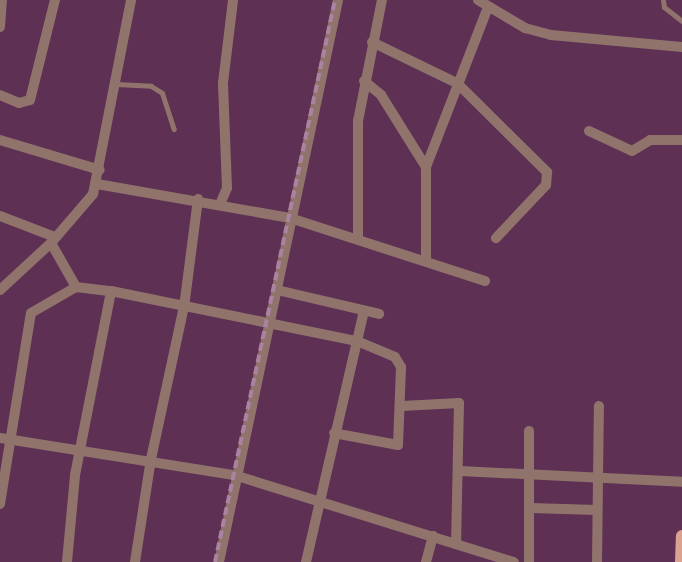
<!DOCTYPE html>
<style>
body{margin:0}
#map{position:relative;width:682px;height:562px;overflow:hidden;background:#5e3054;font-family:Raleway,sans-serif}
div>[style]{position:absolute}
[style*='--x']{left:calc(var(--x)*1px);top:calc(var(--y)*1px);width:calc(var(--w)*1px);rotate:calc(var(--a)*1deg)}
.lane>*{height:5px;margin:-2.5px;padding:0 2.5px;transform-origin:2.5px;border-radius:2.5px;background:#90746c}
.street>*{height:10px;margin:-5px;padding:0 5px;transform-origin:5px;border-radius:5px;background:#90746c}
.primary>*{height:12px;margin:-6px;padding:0 6px;transform-origin:6px;border-radius:6px;background:#dba292}
.rail>*{height:4px;margin-top:-2px;transform-origin:0;background:repeating-linear-gradient(90deg,#a983a0 0 8px,transparent 0 12px)}
span{translate:-50% -50%;white-space:nowrap;text-align:center;line-height:1.15;-webkit-text-stroke:4px #5e3054;paint-order:stroke}
</style>
<div id="map">
<div class="lane">
<i style="--x:663;--y:0;--w:7;--a:82"></i>
<i style="--x:664;--y:7;--w:23;--a:38"></i>
<i style="--x:116;--y:84;--w:35;--a:3"></i>
<i style="--x:151;--y:86;--w:13;--a:32"></i>
<i style="--x:162;--y:93;--w:38;--a:72"></i>
</div>
<div class="street">
<i style="--x:478;--y:0;--w:55;--a:30.8"></i>
<i style="--x:525;--y:28;--w:27;--a:15"></i>
<i style="--x:551;--y:35;--w:132;--a:5.2"></i>
<i style="--x:0;--y:27;--w:27;--a:-86"></i>
<i style="--x:372;--y:42;--w:94;--a:25.8"></i>
<i style="--x:457;--y:83;--w:127;--a:44.7"></i>
<i style="--x:547;--y:172;--w:13;--a:94"></i>
<i style="--x:546;--y:185;--w:73;--a:133.3"></i>
<i style="--x:364;--y:81;--w:22;--a:39"></i>
<i style="--x:381;--y:95;--w:85;--a:58"></i>
<i style="--x:0;--y:95;--w:21;--a:23"></i>
<i style="--x:19;--y:103;--w:11;--a:-15"></i>
<i style="--x:30;--y:100;--w:103;--a:-76"></i>
<i style="--x:589;--y:131;--w:47;--a:24.9"></i>
<i style="--x:632;--y:151;--w:21;--a:-31"></i>
<i style="--x:650;--y:140;--w:32;--a:0"></i>
<i style="--x:0;--y:140;--w:104;--a:16.7"></i>
<i style="--x:97;--y:184;--w:196;--a:10"></i>
<i style="--x:290;--y:218;--w:205;--a:17.9"></i>
<i style="--x:221;--y:202;--w:15;--a:-67"></i>
<i style="--x:227;--y:188;--w:105;--a:-92.2"></i>
<i style="--x:223;--y:83;--w:84;--a:-83.1"></i>
<i style="--x:0;--y:216;--w:59;--a:20.9"></i>
<i style="--x:358;--y:238;--w:117;--a:-90"></i>
<i style="--x:358;--y:121;--w:123;--a:-78.8"></i>
<i style="--x:51;--y:243;--w:51;--a:60.4"></i>
<i style="--x:426;--y:261;--w:94;--a:-90"></i>
<i style="--x:426;--y:167;--w:172;--a:-68.8"></i>
<i style="--x:0;--y:290;--w:69;--a:-42.7"></i>
<i style="--x:51;--y:243;--w:65;--a:-49.4"></i>
<i style="--x:93;--y:194;--w:198;--a:-78.9"></i>
<i style="--x:277;--y:290;--w:105;--a:13.2"></i>
<i style="--x:402;--y:406;--w:57;--a:-3"></i>
<i style="--x:459;--y:403;--w:141;--a:91.2"></i>
<i style="--x:529;--y:431;--w:131;--a:90"></i>
<i style="--x:0;--y:438;--w:237;--a:9"></i>
<i style="--x:234;--y:475;--w:293;--a:17.3"></i>
<i style="--x:460;--y:471;--w:222;--a:2.8"></i>
<i style="--x:0;--y:504;--w:193;--a:-80.8"></i>
<i style="--x:31;--y:313;--w:52;--a:-30"></i>
<i style="--x:76;--y:287;--w:35;--a:7"></i>
<i style="--x:530;--y:508;--w:67;--a:1.7"></i>
<i style="--x:67;--y:562;--w:87;--a:-84.7"></i>
<i style="--x:75;--y:475;--w:187;--a:-78.9"></i>
<i style="--x:111;--y:291;--w:251;--a:11.5"></i>
<i style="--x:357;--y:341;--w:41;--a:22.8"></i>
<i style="--x:395;--y:357;--w:12;--a:59"></i>
<i style="--x:401;--y:367;--w:78;--a:92.2"></i>
<i style="--x:398;--y:445;--w:65;--a:-169.4"></i>
<i style="--x:135;--y:562;--w:104;--a:-81.2"></i>
<i style="--x:151;--y:459;--w:156;--a:-77.8"></i>
<i style="--x:184;--y:307;--w:109;--a:-82.6"></i>
<i style="--x:219;--y:562;--w:574;--a:-78.04"></i>
<i style="--x:306;--y:562;--w:258;--a:-77"></i>
<i style="--x:426;--y:562;--w:27;--a:-75"></i>
<i style="--x:597;--y:562;--w:156;--a:-89.3"></i>
</div>
<div class="primary">
<i style="--x:681;--y:562;--w:26;--a:-88"></i>
</div>
<div class="rail">
<i style="--x:215;--y:562;--w:575;--a:-77.95"></i>
</div>
</div>
